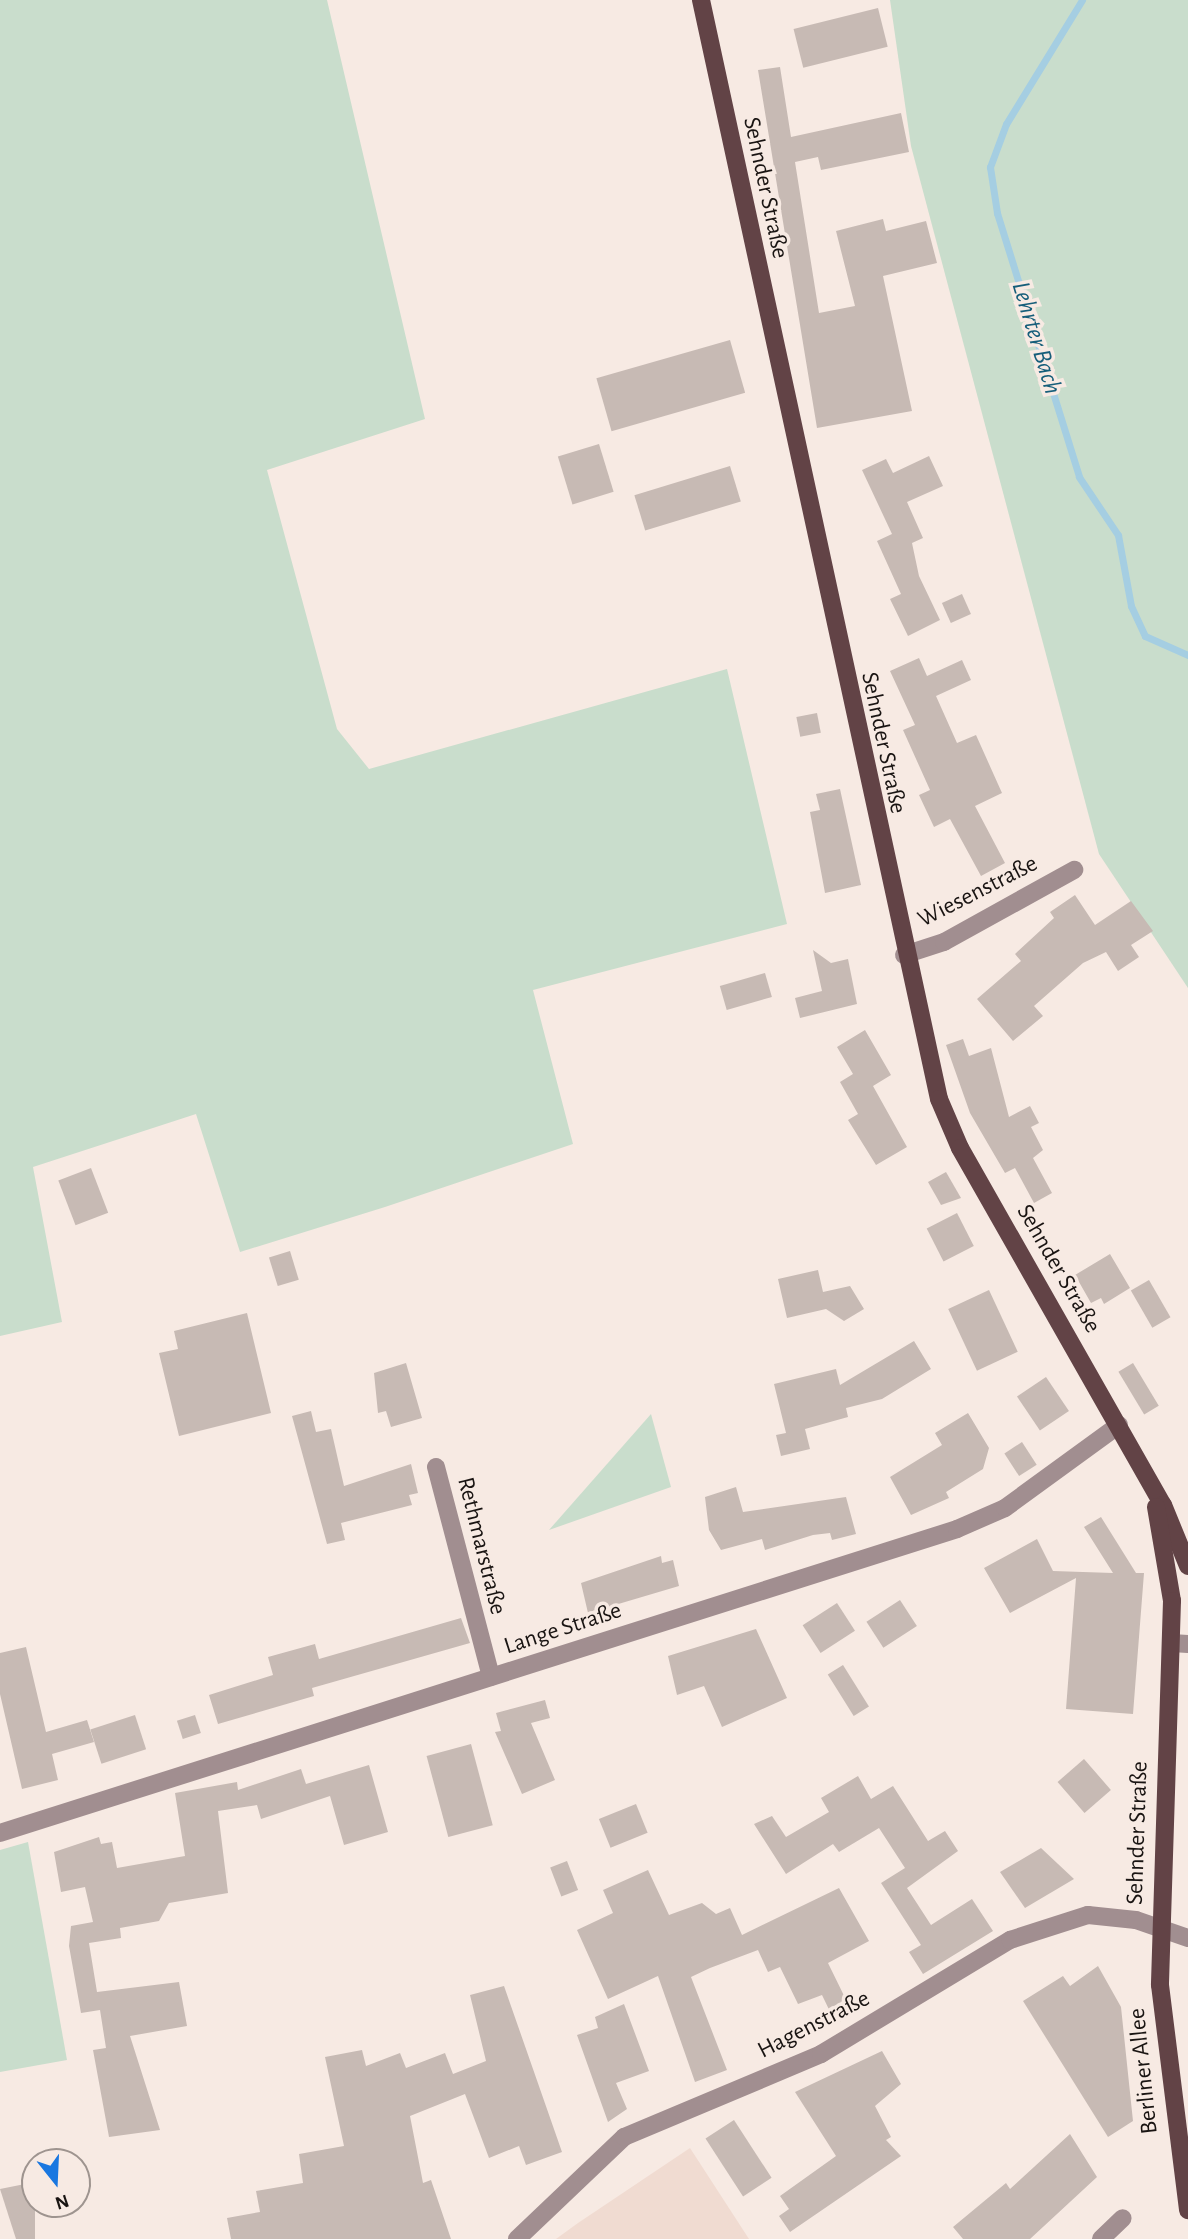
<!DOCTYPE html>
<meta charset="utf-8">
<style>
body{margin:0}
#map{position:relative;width:1188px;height:2239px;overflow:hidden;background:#f7eae3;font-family:"Alegreya Sans",sans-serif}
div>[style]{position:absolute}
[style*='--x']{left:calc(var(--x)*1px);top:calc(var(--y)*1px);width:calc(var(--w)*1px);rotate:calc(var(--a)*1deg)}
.built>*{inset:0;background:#f0dbd1}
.green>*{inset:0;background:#c9ddcc}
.stream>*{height:7px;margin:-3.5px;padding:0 3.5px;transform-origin:3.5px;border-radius:3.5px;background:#a5cee2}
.building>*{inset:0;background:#c7bab4;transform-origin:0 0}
.minor>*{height:18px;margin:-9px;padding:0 9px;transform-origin:9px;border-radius:9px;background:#a18e90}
.tertiary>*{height:18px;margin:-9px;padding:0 9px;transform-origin:9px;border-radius:9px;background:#a18e90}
.primary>*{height:18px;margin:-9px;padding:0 9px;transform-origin:9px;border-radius:9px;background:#624346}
span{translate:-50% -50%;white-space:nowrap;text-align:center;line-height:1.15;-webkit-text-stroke:7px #f7eae3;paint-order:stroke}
.street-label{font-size:24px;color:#191412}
.water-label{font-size:26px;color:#165e7a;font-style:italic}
.north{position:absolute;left:21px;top:2148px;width:70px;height:70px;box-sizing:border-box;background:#f7eae3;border:2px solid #9e948f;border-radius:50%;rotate:162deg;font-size:19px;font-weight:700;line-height:28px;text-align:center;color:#191412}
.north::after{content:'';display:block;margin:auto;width:24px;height:32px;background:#1977e0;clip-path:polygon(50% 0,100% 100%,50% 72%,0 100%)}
</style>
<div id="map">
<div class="built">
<i style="clip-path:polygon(690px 2148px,749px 2239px,556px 2239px,578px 2223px)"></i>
</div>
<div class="green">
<i style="clip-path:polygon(0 0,327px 0,425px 419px,267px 470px,337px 729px,369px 769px,727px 669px,787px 924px,533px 990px,573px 1144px,385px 1207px,240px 1252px,196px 1114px,33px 1167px,62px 1322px,0 1336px)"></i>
<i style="clip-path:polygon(890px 0,1188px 0,1188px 988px,1099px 854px,911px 146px)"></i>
<i style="clip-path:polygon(651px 1414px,671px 1487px,549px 1530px)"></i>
<i style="clip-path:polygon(28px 1842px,67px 2060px,0 2072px,0 1850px)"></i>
</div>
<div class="stream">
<i style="--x:1082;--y:0;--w:145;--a:121.5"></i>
<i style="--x:1006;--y:124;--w:46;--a:110.4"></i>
<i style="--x:990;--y:167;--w:47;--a:81.3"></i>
<i style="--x:997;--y:213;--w:276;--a:72.7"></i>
<i style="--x:1079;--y:477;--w:70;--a:56.1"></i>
<i style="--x:1118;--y:535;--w:72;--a:79.6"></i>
<i style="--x:1131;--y:606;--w:33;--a:65"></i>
<i style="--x:1145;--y:636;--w:47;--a:23.8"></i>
</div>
<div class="building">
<i style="left:878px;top:8px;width:40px;height:87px;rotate:76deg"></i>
<i style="clip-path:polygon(780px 67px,791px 137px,901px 113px,909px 152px,821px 170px,818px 157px,795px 162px,819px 313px,855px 306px,836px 231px,883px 219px,886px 231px,926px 221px,937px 263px,883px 276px,912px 411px,817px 428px,758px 70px)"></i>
<i style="left:730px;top:340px;width:55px;height:139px;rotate:74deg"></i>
<i style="left:599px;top:444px;width:50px;height:43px;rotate:73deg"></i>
<i style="clip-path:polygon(929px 456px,943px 486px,907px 502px,923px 538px,912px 543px,919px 576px,940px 620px,908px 636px,890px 599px,901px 594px,877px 541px,892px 534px,862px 470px,886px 459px,893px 473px)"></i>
<i style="left:730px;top:466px;width:37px;height:100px;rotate:73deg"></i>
<i style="left:962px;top:594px;width:22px;height:22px;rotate:66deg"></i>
<i style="clip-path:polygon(919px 658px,927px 676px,962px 660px,971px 680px,936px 696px,957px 743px,976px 735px,1002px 793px,975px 806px,1005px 863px,981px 876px,950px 819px,934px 827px,919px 795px,930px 790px,903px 730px,915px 725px,890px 671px)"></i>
<i style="left:817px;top:713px;width:20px;height:21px;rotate:79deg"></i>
<i style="clip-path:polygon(840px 789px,861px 885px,825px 893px,810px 812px,820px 810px,816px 794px)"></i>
<i style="clip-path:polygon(1075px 895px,1095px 925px,1131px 901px,1153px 931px,1131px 945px,1139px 957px,1118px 971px,1106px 952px,1083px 963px,1034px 1006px,1043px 1016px,1013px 1041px,977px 999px,1021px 961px,1015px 954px,1054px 918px,1050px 912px)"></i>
<i style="clip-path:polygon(813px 950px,831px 963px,848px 959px,857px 1004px,800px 1018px,795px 998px,822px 991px)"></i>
<i style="left:765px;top:973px;width:25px;height:47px;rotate:74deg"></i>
<i style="clip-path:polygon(865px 1030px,891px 1075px,873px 1086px,907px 1147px,876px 1165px,848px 1120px,858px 1114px,840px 1082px,853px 1074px,837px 1047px)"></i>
<i style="clip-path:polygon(963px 1039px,969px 1056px,991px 1048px,1009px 1117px,1030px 1106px,1039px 1123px,1031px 1127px,1043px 1150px,1033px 1158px,1052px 1193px,1034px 1203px,1015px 1168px,1005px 1173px,970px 1113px,946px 1045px)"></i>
<i style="left:91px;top:1168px;width:48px;height:35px;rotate:69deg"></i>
<i style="clip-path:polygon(946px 1172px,961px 1198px,941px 1205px,928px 1182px)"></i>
<i style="left:957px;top:1213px;width:37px;height:34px;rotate:63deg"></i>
<i style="left:290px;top:1251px;width:30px;height:22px;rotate:73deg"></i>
<i style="clip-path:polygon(1110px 1254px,1130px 1288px,1104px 1304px,1101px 1298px,1091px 1303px,1075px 1275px)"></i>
<i style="clip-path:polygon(818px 1270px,823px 1292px,850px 1286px,864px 1309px,844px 1321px,826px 1309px,787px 1318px,778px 1279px)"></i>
<i style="left:1149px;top:1280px;width:43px;height:21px;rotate:60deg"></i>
<i style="left:989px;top:1290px;width:68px;height:45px;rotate:65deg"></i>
<i style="clip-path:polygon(247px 1313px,271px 1413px,179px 1436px,159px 1353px,178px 1349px,174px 1331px)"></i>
<i style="clip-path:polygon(914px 1341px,931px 1369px,882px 1399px,846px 1408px,848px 1417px,805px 1429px,810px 1449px,781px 1456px,776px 1435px,786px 1433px,774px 1384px,836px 1369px,840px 1385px)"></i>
<i style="clip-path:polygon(406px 1363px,422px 1418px,391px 1427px,386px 1411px,378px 1413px,374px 1373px)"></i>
<i style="left:1133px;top:1363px;width:50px;height:17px;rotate:59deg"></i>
<i style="left:1046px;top:1377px;width:41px;height:35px;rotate:56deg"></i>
<i style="clip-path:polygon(311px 1411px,316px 1432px,331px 1429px,344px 1486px,411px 1464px,418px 1493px,409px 1495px,412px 1505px,341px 1523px,345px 1540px,327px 1544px,292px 1416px)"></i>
<i style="clip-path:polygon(968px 1413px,989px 1448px,983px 1469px,946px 1492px,949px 1498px,911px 1515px,890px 1477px,942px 1445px,935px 1433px)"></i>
<i style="left:1022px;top:1442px;width:27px;height:21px;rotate:57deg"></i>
<i style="clip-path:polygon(736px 1487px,743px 1512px,846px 1497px,856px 1534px,832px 1540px,830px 1533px,813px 1535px,765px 1550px,762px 1539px,721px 1550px,709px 1530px,705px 1497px)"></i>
<i style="clip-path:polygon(1101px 1517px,1136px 1573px,1144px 1573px,1133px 1714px,1066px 1709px,1076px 1578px,1010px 1613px,984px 1568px,1037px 1539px,1053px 1571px,1113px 1573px,1084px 1527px)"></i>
<i style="clip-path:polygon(661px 1556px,662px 1563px,673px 1560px,679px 1586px,588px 1613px,581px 1583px)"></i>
<i style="left:900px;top:1600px;width:31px;height:40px;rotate:57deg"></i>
<i style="left:837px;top:1603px;width:33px;height:41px;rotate:57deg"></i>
<i style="clip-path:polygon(461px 1618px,470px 1643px,312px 1688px,314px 1696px,218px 1724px,209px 1695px,273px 1675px,268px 1657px,315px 1644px,319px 1659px)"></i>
<i style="clip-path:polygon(756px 1629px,787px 1698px,722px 1727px,704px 1686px,677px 1695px,668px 1656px)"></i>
<i style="clip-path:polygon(26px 1647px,46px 1732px,87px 1720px,94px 1742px,52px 1754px,58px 1780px,22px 1789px,0 1694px,0 1653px)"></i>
<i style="left:843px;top:1665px;width:49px;height:18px;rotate:58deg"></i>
<i style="clip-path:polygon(545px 1700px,550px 1718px,531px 1723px,555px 1780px,522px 1794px,495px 1732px,501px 1731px,496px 1713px)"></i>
<i style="left:135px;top:1715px;width:36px;height:47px;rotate:72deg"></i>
<i style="left:195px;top:1715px;width:19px;height:19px;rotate:72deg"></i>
<i style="left:471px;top:1744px;width:84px;height:46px;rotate:75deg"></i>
<i style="left:1084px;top:1759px;width:41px;height:35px;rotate:49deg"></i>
<i style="clip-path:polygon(369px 1765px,388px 1832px,344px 1845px,330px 1796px,261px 1819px,257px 1805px,218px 1811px,228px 1893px,169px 1903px,159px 1921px,120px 1928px,121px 1938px,89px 1943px,97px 1992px,179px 1982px,187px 2026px,130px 2036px,160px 2130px,109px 2137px,93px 2050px,106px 2048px,100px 2010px,81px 2013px,69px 1946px,71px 1926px,93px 1922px,85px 1887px,61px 1892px,54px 1852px,99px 1837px,101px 1844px,112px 1842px,117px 1868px,185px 1856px,175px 1793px,237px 1782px,238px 1790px,301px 1769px,306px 1784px)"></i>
<i style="clip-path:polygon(858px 1776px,871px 1799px,893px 1786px,928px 1841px,945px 1831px,958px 1851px,907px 1888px,931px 1925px,972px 1899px,993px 1931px,923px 1974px,909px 1952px,921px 1945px,881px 1883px,905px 1868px,879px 1828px,839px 1852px,833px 1844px,786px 1874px,754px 1824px,772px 1816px,786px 1837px,829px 1812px,821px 1798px)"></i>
<i style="left:636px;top:1804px;width:31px;height:40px;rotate:68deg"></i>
<i style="clip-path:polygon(1041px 1848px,1074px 1879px,1025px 1908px,1000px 1872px)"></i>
<i style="left:567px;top:1861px;width:31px;height:18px;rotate:69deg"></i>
<i style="clip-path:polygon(648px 1870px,669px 1915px,702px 1903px,716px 1914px,730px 1908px,742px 1935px,839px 1888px,869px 1941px,828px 1963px,853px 2014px,836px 2024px,822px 1995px,798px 2004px,780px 1967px,768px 1972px,758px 1950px,710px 1968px,691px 1977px,727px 2070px,695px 2082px,658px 1976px,608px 1999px,577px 1930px,613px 1913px,603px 1890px)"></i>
<i style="clip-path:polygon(1098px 1966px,1121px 2007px,1133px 2121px,1108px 2137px,1023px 2001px,1063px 1976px,1070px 1986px)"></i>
<i style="clip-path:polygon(504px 1986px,562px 2152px,526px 2165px,519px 2146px,489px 2158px,465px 2094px,410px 2116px,423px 2183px,431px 2180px,451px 2239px,231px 2239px,227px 2218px,260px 2212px,256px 2191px,303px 2183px,299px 2154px,344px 2146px,325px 2057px,362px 2050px,366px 2066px,400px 2053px,406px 2068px,445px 2053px,453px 2074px,486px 2061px,470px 1995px)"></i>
<i style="clip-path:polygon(624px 2004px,649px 2071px,616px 2083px,627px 2109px,608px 2122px,577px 2035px,598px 2028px,595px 2017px)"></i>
<i style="clip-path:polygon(882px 2051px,901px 2084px,875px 2106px,891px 2137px,886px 2140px,901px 2156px,790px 2232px,779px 2216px,789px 2209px,780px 2196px,836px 2156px,795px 2092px)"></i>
<i style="left:734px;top:2120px;width:69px;height:34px;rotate:57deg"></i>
<i style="clip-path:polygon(1070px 2134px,1097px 2177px,1030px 2239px,963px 2239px,953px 2227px,1006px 2183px,1010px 2189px)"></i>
<i style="clip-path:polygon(35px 2182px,35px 2239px,16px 2239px,0 2189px)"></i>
</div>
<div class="minor">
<i style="--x:904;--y:955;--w:42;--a:-18"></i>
<i style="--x:944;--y:942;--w:149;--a:-29"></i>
<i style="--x:436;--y:1467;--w:217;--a:75.3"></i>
<i style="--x:1172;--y:1643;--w:16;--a:4"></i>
<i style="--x:0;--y:1833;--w:1004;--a:-17.62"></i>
<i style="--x:957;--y:1529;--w:52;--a:-23.6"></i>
<i style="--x:1005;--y:1508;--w:141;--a:-36.1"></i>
<i style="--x:1101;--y:2239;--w:30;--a:-44"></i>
</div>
<div class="tertiary">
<i style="--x:517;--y:2239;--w:148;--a:-43.6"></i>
<i style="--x:624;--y:2137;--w:214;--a:-22.8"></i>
<i style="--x:821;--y:2054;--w:221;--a:-31.1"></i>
<i style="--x:1010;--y:1940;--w:82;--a:-17.8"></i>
<i style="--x:1088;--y:1915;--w:48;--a:5.9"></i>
<i style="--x:1136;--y:1920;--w:55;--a:19.1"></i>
</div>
<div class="primary">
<i style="--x:701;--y:0;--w:1124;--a:77.78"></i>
<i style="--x:939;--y:1099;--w:53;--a:66.8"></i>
<i style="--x:960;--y:1148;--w:411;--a:60.4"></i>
<i style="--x:1163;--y:1505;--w:66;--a:67.7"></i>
<i style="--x:1156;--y:1507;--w:95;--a:80.3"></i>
<i style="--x:1172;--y:1601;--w:384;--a:91.8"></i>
<i style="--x:1160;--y:1985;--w:227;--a:82.9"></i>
</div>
<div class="street-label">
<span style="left:765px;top:188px;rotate:78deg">Sehnder Straße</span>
<span style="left:883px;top:743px;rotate:78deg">Sehnder Straße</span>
<span style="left:978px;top:892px;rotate:-27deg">Wiesenstraße</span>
<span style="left:1058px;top:1269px;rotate:60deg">Sehnder Straße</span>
<span style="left:481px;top:1546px;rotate:76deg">Rethmarstraße</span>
<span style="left:563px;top:1629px;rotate:-18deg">Lange Straße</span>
<span style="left:1138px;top:1833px;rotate:-88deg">Sehnder Straße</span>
<span style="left:814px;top:2025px;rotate:-27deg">Hagenstraße</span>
<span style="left:1144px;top:2071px;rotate:-96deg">Berliner Allee</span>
</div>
<div class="water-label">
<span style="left:1036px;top:338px;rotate:73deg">Lehrter Bach</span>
</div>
<div class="north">N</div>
</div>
